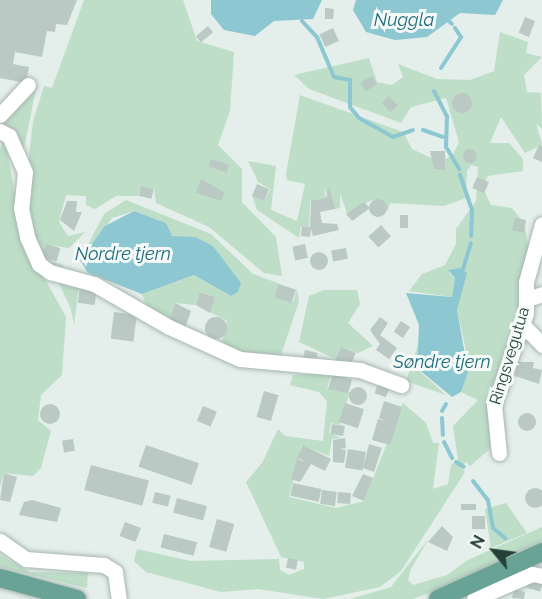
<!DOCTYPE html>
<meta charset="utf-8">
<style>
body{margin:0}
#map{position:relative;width:542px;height:599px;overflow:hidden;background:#e4eeea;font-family:Raleway,sans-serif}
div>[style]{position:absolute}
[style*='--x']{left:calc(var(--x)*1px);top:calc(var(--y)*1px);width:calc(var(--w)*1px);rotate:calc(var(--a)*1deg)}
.green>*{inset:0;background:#bedec7}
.water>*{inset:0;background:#8dc7d2}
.stream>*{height:4px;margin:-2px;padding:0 2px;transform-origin:2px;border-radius:2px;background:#8dc7d2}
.building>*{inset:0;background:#bac9c3;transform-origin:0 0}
.round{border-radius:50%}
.roads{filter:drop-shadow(0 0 2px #a7b6b1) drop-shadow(0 0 2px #a7b6b1)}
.minor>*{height:15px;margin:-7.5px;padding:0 7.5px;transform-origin:7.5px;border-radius:7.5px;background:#fff}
.major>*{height:18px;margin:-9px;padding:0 9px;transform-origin:9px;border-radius:9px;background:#69a395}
span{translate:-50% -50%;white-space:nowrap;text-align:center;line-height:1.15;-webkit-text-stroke:6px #f5faf8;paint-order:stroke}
.street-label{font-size:16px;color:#244038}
.water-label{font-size:18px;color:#1d6b7c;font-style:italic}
.north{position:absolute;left:464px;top:521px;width:60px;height:60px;-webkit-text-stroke:4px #f5faf8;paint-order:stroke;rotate:299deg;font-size:16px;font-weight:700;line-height:24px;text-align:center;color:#244038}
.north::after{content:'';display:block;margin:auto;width:21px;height:27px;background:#244038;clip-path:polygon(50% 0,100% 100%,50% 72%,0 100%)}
</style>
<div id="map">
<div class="green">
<i style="clip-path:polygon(84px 0,183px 0,197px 41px,234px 52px,230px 111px,218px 145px,242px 169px,242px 202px,276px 237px,282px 276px,264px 273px,209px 227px,156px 203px,154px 189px,141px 186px,138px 196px,116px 196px,95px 209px,86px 205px,86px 196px,66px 195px,59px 222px,68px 236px,85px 232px,69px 248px,46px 245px,43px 258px,63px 265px,62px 271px,39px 261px,23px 208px,33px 121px,44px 86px,52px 88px)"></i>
<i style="clip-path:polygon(500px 32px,528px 42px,526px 53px,542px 57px,524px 75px,527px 92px,541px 93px,542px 129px,536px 123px,542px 145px,525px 153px,501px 117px,490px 143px,509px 143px,523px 159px,523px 171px,488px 176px,482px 186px,491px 205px,512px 208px,524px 223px,529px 250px,516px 330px,488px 405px,490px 449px,470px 466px,466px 462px,461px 467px,465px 472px,401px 571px,380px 587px,323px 599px,258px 589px,221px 592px,146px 572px,134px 561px,137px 549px,191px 561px,279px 559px,280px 570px,289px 575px,304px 569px,304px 562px,281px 557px,246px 482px,262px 463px,278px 429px,285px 436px,323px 441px,327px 401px,319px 392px,290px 385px,293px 375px,332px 373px,327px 388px,350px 392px,340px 425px,331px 423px,329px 433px,341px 438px,332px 439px,329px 456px,302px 445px,289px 497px,336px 508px,364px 501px,403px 403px,426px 423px,433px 443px,439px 443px,433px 489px,448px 484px,451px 465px,458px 460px,453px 426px,478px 400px,461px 392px,469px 364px,457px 310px,463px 269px,449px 273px,455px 278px,452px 297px,409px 291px,422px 274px,445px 265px,456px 244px,456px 229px,476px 201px,478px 167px,471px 165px,467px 171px,466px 198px,444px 206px,390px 203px,388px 210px,372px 200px,347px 213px,340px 193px,340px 208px,334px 209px,324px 188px,326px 199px,310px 202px,309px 227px,301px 226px,299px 238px,257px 210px,252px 195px,264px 201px,270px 189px,258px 182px,248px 161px,276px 166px,271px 210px,297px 221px,305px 184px,287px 180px,286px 174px,300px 95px,403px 132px,412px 149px,440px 162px,453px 155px,459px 142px,446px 98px,411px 107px,401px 123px,309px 89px,294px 75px,369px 58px,377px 82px,392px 85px,403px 77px,398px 64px,437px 79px,470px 80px,494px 71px)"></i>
<i style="clip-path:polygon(34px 83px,37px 84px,22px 158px,16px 130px,0 124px)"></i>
<i style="clip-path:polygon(5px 139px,23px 239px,66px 317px,62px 375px,41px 395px,38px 420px,51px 431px,41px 468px,33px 476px,4px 473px,0 487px,0 148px)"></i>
<i style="clip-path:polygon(126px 200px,211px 234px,253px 274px,280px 284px,276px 297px,293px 302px,297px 289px,299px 301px,281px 355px,275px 360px,221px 347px,227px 321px,210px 312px,215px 297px,201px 292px,196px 305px,175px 303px,169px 322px,148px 309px,142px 294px,194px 275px,231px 296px,240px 283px,213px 246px,167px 234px,166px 223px,134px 211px,112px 218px,80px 260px,104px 214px)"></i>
<i style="clip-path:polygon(56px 277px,79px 285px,74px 325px,71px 309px)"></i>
<i style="clip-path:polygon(324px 290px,357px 290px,360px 304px,348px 323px,373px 346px,358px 353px,343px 348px,338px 360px,299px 342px,309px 296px)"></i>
<i style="clip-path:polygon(418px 345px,417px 369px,446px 395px,406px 381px)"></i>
<i style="clip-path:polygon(506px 503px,527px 533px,491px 548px,485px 509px)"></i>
<i style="clip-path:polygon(542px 527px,542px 541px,431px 592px,413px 599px,350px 599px,391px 587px,429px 538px,411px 569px,408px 580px,413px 585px,447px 575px,468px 560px)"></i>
<i style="clip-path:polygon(0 555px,30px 572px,88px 573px,87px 588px,0 567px)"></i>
</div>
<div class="water">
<i style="clip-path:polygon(211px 0,322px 0,313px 19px,274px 21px,255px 36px,224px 30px,211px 14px)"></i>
<i style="clip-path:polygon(356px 0,503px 0,495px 15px,460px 13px,427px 37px,395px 40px,366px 32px,353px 10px)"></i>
<i style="clip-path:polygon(134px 211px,166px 223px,172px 236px,195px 237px,213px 246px,241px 283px,238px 292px,231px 296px,194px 275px,142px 294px,88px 273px,80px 260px,105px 226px)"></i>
<i style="clip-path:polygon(461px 268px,467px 273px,457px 310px,468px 372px,461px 392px,452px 397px,417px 368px,419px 325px,406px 293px,452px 297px,455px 278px,448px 270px)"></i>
</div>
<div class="stream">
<i style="--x:302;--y:21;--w:22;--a:47"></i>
<i style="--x:317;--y:37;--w:43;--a:67"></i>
<i style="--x:334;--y:77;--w:16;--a:11"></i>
<i style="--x:350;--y:80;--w:27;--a:90"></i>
<i style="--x:350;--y:107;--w:14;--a:51"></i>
<i style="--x:359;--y:118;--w:39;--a:29"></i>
<i style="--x:393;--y:137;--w:21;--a:-19"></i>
<i style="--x:449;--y:21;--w:4;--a:45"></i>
<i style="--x:441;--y:68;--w:37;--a:-57"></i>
<i style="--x:461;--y:37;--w:11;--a:-124"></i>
<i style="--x:434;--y:91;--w:29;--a:63"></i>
<i style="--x:447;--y:117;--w:30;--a:92"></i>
<i style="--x:446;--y:147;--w:26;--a:59"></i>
<i style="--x:423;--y:130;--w:21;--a:19"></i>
<i style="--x:460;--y:175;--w:37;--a:71"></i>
<i style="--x:472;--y:210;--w:26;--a:92"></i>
<i style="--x:463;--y:269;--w:27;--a:-73"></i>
<i style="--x:442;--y:411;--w:8;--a:-60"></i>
<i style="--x:442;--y:418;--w:17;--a:87"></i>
<i style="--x:444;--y:442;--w:18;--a:63"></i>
<i style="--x:456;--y:462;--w:9;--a:32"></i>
<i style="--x:473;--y:481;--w:24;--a:52"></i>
<i style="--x:488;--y:500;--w:28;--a:80"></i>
<i style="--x:493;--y:528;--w:16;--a:40"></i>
</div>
<div class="building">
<i style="clip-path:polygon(0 0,77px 0,67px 25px,56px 24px,55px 32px,47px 31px,42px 57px,15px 52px,13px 64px,29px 67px,26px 83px,0 78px)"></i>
<i style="clip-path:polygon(325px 8px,334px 9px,333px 19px,325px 19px)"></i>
<i style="left:525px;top:17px;width:11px;height:17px;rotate:22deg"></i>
<i style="left:208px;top:26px;width:8px;height:16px;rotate:50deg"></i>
<i style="left:333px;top:28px;width:14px;height:15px;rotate:65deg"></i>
<i style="left:372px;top:76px;width:10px;height:13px;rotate:61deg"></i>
<i class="round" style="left:452px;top:93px;width:20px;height:20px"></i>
<i style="left:389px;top:96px;width:13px;height:10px;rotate:48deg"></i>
<i style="clip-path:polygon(539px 145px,542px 146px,542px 162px,533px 158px)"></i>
<i class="round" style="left:463px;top:149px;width:14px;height:14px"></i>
<i style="clip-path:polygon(430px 151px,445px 151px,445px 170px,434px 169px)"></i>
<i style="left:211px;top:159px;width:19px;height:8px;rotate:18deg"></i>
<i style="left:477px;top:177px;width:13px;height:12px;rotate:23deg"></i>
<i style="clip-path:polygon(201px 179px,224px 192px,222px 201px,196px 193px)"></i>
<i style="left:257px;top:184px;width:13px;height:13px;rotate:23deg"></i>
<i style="left:141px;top:186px;width:13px;height:10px;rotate:13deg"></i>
<i style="clip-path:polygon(329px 187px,335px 209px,320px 212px,322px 223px,337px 224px,339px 230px,313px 236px,311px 229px,310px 237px,301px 236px,302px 226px,310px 227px,311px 201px,326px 198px)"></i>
<i class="round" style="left:369px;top:199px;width:18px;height:18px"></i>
<i style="clip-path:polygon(67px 201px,77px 201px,76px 212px,82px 212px,74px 231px,60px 220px)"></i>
<i style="clip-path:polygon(364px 202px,370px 208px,352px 221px,346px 214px)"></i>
<i style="left:400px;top:215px;width:8px;height:13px"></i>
<i style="clip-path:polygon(515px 218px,526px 220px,524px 233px,512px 230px)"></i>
<i style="left:381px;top:225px;width:15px;height:17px;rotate:48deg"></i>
<i style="left:46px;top:244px;width:15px;height:14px;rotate:16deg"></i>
<i style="left:305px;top:244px;width:14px;height:13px;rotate:78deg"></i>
<i style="left:346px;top:248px;width:11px;height:15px;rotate:80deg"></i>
<i class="round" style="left:310px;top:252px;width:18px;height:18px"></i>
<i style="left:279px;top:284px;width:18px;height:14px;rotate:19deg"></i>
<i style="left:80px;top:285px;width:17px;height:18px;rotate:7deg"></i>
<i style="clip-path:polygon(200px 292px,215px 297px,210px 313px,196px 305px)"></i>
<i style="clip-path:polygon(175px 303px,191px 311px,185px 328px,169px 322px)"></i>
<i style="left:114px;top:312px;width:23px;height:27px;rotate:7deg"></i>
<i style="clip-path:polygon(380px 317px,388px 323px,380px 335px,397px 348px,389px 359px,376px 350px,380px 344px,370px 330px)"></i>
<i class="round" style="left:205px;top:317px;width:22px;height:22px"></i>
<i style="left:401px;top:321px;width:11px;height:13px;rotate:34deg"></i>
<i style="left:341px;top:347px;width:16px;height:14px;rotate:22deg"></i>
<i style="left:305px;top:350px;width:13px;height:12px;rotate:13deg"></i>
<i style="clip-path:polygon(518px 362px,534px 362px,533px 368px,542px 370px,539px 384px,515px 376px)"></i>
<i style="clip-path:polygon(333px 373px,352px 380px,348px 393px,328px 389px)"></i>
<i style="left:379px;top:381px;width:12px;height:13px;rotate:20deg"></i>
<i class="round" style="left:349px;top:387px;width:18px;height:18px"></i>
<i style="left:264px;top:391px;width:15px;height:27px;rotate:16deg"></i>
<i style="clip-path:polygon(384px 401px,402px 407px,390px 445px,372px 440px,378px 419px,385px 421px,379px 418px)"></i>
<i style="left:345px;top:403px;width:20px;height:20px;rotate:18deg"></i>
<i class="round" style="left:40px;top:404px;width:20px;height:20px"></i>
<i style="left:203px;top:406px;width:15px;height:16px;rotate:23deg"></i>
<i class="round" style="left:518px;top:413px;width:18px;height:18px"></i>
<i style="left:332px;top:424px;width:13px;height:10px;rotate:9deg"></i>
<i style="clip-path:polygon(345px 438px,346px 448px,339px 449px,346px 450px,344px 463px,333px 462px,333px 440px)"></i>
<i style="left:73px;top:439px;width:12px;height:11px;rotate:81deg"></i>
<i style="clip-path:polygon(369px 444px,382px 448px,374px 472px,363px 468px)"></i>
<i style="left:146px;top:445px;width:56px;height:23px;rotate:19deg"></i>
<i style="clip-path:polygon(303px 445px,331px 459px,325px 471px,311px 464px,300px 482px,291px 479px,297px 459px,307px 462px,297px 458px)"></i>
<i style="left:348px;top:449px;width:18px;height:19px;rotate:9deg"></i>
<i style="left:91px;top:465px;width:60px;height:26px;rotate:15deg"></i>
<i style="clip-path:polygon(4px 473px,17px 477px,10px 502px,0 500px)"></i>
<i style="clip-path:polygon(363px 474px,373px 478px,364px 501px,352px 496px)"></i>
<i style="left:293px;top:483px;width:29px;height:13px;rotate:12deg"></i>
<i class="round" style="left:525px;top:488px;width:20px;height:20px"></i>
<i style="left:322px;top:490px;width:15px;height:14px;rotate:8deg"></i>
<i style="left:155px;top:492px;width:16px;height:11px;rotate:14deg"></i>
<i style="left:338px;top:492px;width:13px;height:11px;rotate:4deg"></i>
<i style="left:177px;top:498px;width:31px;height:15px;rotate:15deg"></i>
<i style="clip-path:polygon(32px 500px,61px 508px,57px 522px,19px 515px,24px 502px)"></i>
<i style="left:476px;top:504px;width:6px;height:15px;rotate:90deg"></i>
<i style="left:472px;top:516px;width:13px;height:13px"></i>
<i style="left:217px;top:519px;width:18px;height:29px;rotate:16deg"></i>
<i style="left:125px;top:522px;width:17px;height:15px;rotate:21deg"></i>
<i style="clip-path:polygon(442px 526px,453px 537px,447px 551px,428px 542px)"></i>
<i style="left:164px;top:534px;width:34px;height:14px;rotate:14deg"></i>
<i style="left:288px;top:558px;width:10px;height:10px;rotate:11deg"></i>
<i style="left:529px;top:580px;width:14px;height:8px;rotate:17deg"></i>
<i style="clip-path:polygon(514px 589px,525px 592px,524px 599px,512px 598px)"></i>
</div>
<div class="roads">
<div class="minor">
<i style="--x:0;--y:115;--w:41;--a:-47"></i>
<i style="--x:0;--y:131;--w:10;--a:29"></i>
<i style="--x:9;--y:136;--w:39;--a:66"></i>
<i style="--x:25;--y:172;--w:36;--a:96"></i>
<i style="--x:21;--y:208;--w:30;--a:78"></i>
<i style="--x:27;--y:237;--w:30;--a:66"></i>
<i style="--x:39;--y:264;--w:14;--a:36"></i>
<i style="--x:50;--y:272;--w:46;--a:15.3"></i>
<i style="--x:94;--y:284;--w:86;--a:29.8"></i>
<i style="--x:169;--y:327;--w:78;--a:24.3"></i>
<i style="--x:240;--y:359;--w:121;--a:5.2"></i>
<i style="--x:360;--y:370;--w:44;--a:20.1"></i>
<i style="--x:527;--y:299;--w:16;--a:-18"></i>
<i style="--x:523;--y:325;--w:28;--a:46"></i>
<i style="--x:499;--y:453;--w:48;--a:-95.9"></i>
<i style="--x:494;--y:405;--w:97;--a:-70.8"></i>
<i style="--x:526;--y:313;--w:31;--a:-90"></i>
<i style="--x:526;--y:282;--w:60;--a:-74.6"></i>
<i style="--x:0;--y:541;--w:32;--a:35"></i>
<i style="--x:26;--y:559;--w:78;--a:4.4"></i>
<i style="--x:104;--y:565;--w:13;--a:32"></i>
<i style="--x:115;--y:572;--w:27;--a:82"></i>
<i style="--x:474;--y:599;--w:63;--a:-23.3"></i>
<i style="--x:532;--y:574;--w:10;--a:11"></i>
</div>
<div class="major">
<i style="--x:0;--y:578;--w:80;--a:15.3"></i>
<i style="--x:438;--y:599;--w:114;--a:-24.3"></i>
</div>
</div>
<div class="street-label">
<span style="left:510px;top:356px;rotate:-73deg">Ringsvegutua</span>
</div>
<div class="water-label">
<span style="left:404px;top:20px">Nuggla</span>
<span style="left:123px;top:254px">Nordre tjern</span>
<span style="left:442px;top:362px">Søndre tjern</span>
</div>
<div class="north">N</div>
</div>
